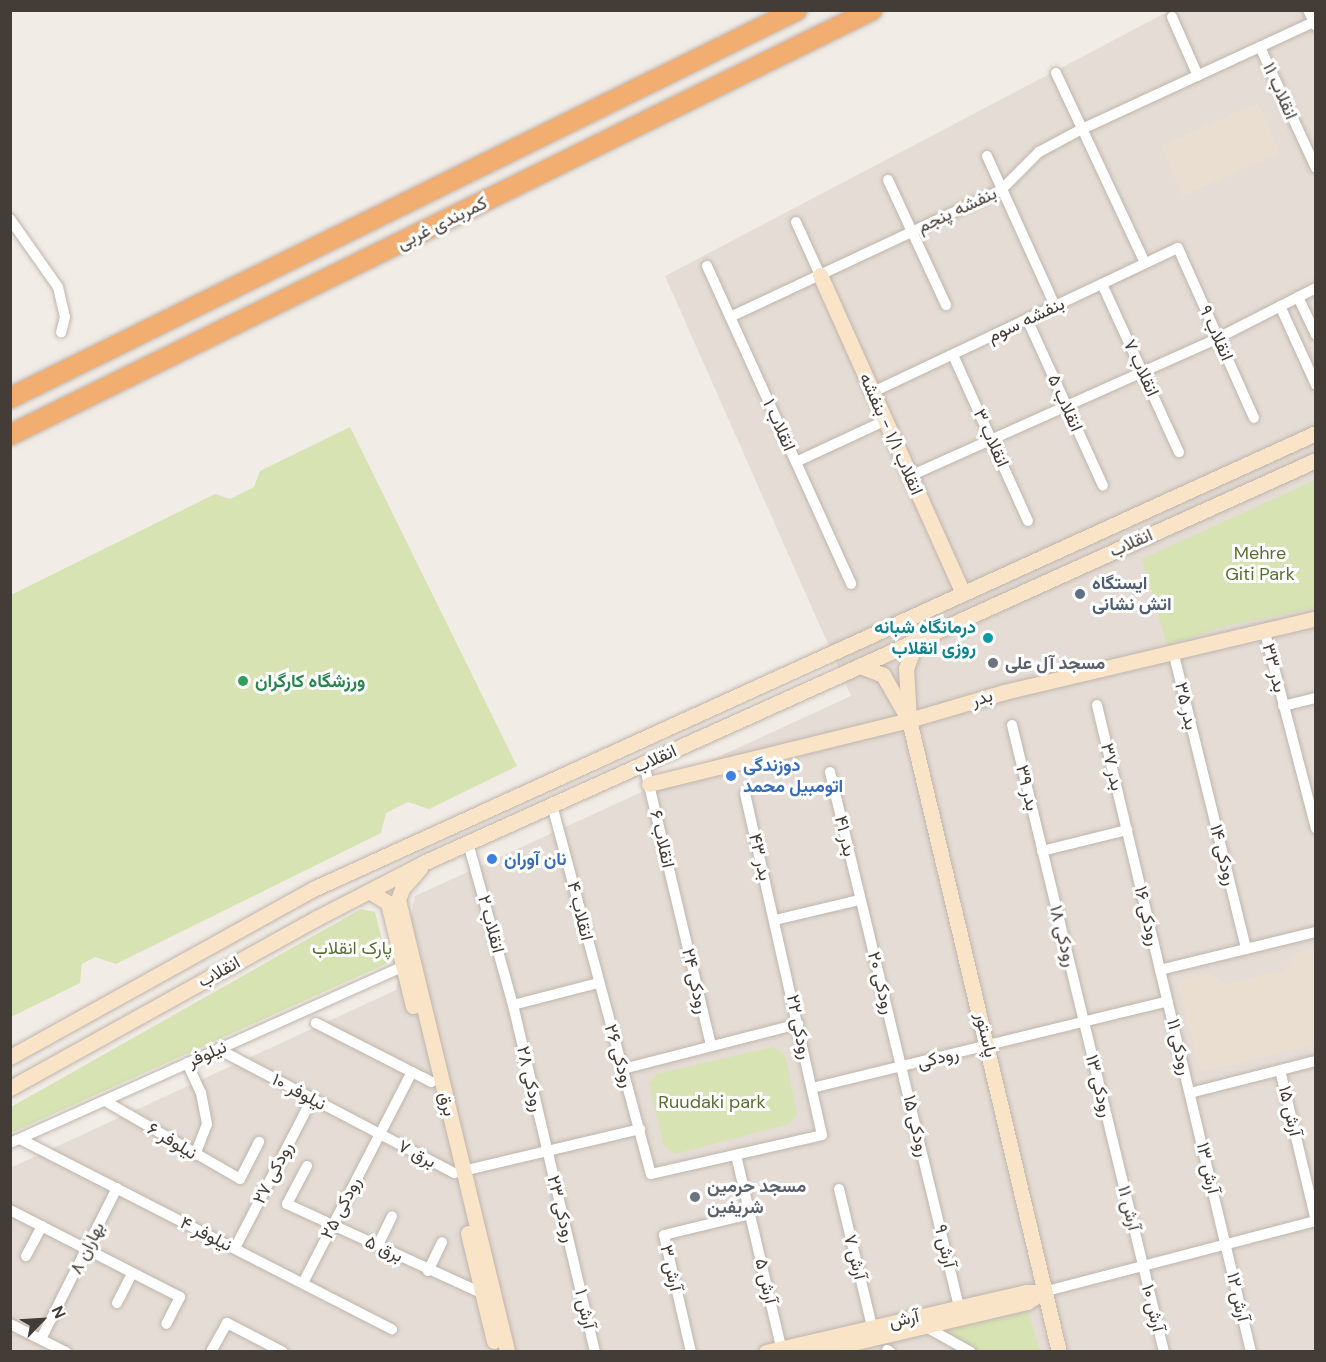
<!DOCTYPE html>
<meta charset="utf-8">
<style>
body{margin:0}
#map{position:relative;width:1326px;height:1362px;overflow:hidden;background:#f2ece6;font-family:"DM Sans",Vazirmatn,sans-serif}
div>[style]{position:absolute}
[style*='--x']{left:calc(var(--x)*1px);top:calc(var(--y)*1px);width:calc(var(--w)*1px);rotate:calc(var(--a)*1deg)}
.residential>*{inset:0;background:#e5ddd5}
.education>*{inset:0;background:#eaded1;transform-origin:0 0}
.green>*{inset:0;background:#d7e3b2}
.roads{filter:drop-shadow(0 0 2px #bfb5ad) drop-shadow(0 0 2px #bfb5ad)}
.street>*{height:10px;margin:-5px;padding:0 5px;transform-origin:5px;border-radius:5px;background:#fff}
.secondary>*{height:15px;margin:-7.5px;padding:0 7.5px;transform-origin:7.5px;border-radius:7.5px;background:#fae4c8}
.highway>*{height:20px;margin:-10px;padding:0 10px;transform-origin:10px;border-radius:10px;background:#f2ad70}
.dots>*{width:16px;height:16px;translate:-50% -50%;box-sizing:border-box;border:3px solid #fff;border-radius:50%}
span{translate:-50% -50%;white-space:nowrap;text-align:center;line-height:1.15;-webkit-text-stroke:6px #fff;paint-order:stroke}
.street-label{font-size:18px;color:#443c36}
.park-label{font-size:18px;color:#55712e}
.service-label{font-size:18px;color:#4e5e75;font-weight:700}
.left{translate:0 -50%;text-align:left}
.culture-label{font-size:18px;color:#0d838f;font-weight:700}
.right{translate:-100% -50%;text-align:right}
.worship-label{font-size:18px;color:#5b616d;font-weight:700}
.leisure-label{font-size:18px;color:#27864d;font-weight:700}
.shop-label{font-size:18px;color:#366cbe;font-weight:700}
.frame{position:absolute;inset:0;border:12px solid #443c36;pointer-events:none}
.north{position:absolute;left:12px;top:1290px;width:60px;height:60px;-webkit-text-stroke:4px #fff;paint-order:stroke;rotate:65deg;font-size:16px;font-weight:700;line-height:24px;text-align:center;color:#443c36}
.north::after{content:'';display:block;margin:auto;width:21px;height:27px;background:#443c36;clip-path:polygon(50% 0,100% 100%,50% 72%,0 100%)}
</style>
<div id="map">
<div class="residential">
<i style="clip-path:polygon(1169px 11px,1315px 11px,1315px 1351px,11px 1351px,10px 1168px,396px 990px,415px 896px,851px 696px,665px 276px)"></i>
</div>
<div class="education">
<i style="left:1258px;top:103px;width:54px;height:106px;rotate:66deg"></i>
<i style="clip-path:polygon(1315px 948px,1315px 1044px,1204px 1071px,1199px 1068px,1179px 986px,1182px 979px,1209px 974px,1226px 984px,1285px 970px,1295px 953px)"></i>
</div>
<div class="green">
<i style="clip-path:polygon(350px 427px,517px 766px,429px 809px,408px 802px,386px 813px,381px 833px,116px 964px,95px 957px,82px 964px,80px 983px,11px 1017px,11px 595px,215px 494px,230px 499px,254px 487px,260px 471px)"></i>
<i style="clip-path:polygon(1315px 480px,1315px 608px,1230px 625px,1167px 645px,1142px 559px)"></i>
<i style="clip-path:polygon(361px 909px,375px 912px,388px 963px,11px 1133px,11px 1107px)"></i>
<i style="clip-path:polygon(773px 1047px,785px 1055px,797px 1113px,789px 1124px,675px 1154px,664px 1146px,649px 1084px,656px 1074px)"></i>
<i style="clip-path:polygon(1028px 1312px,1040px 1351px,977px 1351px,946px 1335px,948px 1330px)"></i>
</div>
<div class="roads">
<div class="street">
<i style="--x:1308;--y:10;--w:18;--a:63"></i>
<i style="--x:1172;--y:17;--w:64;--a:66.2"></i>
<i style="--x:1260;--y:47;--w:133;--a:65.2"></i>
<i style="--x:1056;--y:73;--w:210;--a:64.9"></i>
<i style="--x:987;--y:156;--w:165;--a:65.6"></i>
<i style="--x:888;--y:180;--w:138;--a:65.1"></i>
<i style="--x:10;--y:219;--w:83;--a:54.8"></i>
<i style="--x:58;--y:287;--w:31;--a:77"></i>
<i style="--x:65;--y:317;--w:16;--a:104"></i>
<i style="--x:796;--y:222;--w:58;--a:65.6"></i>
<i style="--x:707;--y:266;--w:349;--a:65.6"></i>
<i style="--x:1102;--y:284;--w:185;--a:65.4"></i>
<i style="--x:1298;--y:297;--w:42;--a:64.7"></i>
<i style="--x:1280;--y:306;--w:87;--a:65.5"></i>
<i style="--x:730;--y:317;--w:299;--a:-25.1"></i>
<i style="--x:1001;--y:190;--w:54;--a:-45"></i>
<i style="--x:1039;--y:152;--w:49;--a:-28.1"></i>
<i style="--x:1082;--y:129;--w:258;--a:-24.8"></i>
<i style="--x:1027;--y:319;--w:183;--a:65.5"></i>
<i style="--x:953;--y:355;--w:182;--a:65.7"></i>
<i style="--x:873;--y:392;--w:337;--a:-25.3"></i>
<i style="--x:1178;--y:248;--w:186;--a:65.9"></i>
<i style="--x:796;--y:462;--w:99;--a:-25"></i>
<i style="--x:910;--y:476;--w:338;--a:-24.1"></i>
<i style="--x:1218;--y:338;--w:110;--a:-27"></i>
<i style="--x:1264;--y:629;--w:206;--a:75.4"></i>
<i style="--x:1173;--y:651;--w:307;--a:76.2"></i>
<i style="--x:1097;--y:705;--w:665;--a:76.61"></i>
<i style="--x:1283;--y:706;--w:34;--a:-14"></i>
<i style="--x:1012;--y:725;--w:645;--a:76.37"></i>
<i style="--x:644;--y:764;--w:290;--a:76.6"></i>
<i style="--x:830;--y:772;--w:550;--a:76.44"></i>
<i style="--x:552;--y:805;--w:382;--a:75"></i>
<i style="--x:651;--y:1174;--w:175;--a:-12.8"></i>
<i style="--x:822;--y:1135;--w:350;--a:-102.7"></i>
<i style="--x:468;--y:843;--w:168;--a:74.5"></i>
<i style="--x:513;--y:1005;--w:357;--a:76.7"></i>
<i style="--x:1042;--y:851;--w:88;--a:-13.9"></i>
<i style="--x:775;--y:920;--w:86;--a:-13.4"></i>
<i style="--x:1160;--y:970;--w:161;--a:-13.7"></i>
<i style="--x:513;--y:1005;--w:88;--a:-14.5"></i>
<i style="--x:218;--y:1049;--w:267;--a:27.7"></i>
<i style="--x:187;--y:1063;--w:33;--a:65"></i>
<i style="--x:201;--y:1093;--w:32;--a:79"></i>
<i style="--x:207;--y:1124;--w:33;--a:111"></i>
<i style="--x:623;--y:1069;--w:181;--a:-14.4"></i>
<i style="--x:1280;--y:1070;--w:155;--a:76.6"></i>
<i style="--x:412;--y:1072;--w:22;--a:27"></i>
<i style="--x:812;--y:1088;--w:366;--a:-13.7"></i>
<i style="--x:1190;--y:1093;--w:130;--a:-14.3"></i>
<i style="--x:105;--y:1101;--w:156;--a:30"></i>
<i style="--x:240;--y:1179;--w:42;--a:-62.8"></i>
<i style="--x:20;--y:1139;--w:418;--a:27.1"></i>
<i style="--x:10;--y:1143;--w:431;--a:-24.2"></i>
<i style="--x:736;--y:1155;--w:197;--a:76.8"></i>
<i style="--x:307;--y:1166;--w:43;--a:117.8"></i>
<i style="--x:287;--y:1204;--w:213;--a:24.6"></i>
<i style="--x:463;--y:1171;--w:182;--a:-13.3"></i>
<i style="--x:839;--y:1189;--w:141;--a:76.5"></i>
<i style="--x:10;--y:1210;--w:191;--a:27.1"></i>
<i style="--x:180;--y:1297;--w:30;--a:117"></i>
<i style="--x:378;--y:1245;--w:32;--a:-64"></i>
<i style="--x:235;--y:1248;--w:168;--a:-62.7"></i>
<i style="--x:26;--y:1256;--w:34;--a:-62"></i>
<i style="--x:428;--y:1271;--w:32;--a:-64"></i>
<i style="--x:303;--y:1283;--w:237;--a:-62.7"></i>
<i style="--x:412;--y:1072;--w:108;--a:-153"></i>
<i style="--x:1043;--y:1292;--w:282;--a:-14.6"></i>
<i style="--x:117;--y:1303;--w:34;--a:-63"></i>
<i style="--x:10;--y:1324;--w:63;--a:26.6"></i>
<i style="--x:926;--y:1327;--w:51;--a:29.1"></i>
<i style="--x:41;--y:1339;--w:169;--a:-63.3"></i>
<i style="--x:212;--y:1350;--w:31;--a:-61"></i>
<i style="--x:227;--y:1323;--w:63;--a:27.4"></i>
<i style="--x:887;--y:1350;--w:4;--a:34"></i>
<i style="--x:691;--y:1352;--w:120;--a:-103"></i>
<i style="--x:664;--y:1235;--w:89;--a:-13.7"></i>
</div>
<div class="secondary">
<i style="--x:820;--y:275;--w:349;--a:65.8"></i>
<i style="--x:923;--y:640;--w:14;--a:135"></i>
<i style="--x:913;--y:650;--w:19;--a:111"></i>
<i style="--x:906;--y:668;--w:52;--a:86.7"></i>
<i style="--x:909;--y:720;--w:650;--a:76.65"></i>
<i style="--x:860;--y:666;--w:25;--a:21"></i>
<i style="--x:883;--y:675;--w:46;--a:60.1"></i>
<i style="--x:649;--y:784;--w:268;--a:-13.8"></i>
<i style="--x:909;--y:720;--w:99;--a:-16.4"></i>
<i style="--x:1004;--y:692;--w:321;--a:-13.3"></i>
<i style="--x:420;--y:868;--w:28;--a:131"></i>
<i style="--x:402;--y:889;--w:12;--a:110"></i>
<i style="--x:398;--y:900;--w:465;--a:76.4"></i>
<i style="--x:369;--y:891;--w:22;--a:32"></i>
<i style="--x:388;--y:903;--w:106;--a:76.4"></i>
<i style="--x:10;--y:1057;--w:346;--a:-29"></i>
<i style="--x:313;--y:889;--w:1102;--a:-24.45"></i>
<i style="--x:10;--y:1088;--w:351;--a:-29"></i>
<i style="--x:317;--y:918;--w:119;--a:-27.4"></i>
<i style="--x:423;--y:863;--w:980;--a:-24.29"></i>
<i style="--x:468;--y:1233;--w:111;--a:76.5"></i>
<i style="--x:766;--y:1352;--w:267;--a:-13"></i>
<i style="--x:1026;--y:1292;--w:17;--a:0"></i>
<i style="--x:814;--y:1352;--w:219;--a:-13.2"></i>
<i style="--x:1027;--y:1302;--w:19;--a:-32"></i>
</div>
<div class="highway">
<i style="--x:10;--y:398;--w:877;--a:-26.24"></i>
<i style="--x:10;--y:435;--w:961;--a:-26.25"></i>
</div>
</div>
<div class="dots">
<i style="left:1080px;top:594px;background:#5c6f8a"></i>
<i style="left:988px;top:638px;background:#0f9aa8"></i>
<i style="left:993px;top:663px;background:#6b7280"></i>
<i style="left:243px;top:681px;background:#2e9e5b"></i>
<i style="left:731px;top:776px;background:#3f7fe0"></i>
<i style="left:492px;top:859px;background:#3f7fe0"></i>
<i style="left:695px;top:1197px;background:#6b7280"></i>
</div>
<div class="street-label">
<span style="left:1280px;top:91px;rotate:66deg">انقلاب ۱۱</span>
<span style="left:957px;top:210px;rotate:-25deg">بنفشه پنجم</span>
<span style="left:442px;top:223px;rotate:-26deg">کمربندی غربی</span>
<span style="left:1026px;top:320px;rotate:-25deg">بنفشه سوم</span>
<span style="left:1216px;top:333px;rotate:66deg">انقلاب ۹</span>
<span style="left:1141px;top:368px;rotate:65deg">انقلاب ۷</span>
<span style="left:1065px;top:403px;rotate:66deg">انقلاب ۵</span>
<span style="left:779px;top:425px;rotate:66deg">انقلاب ۱</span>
<span style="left:891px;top:434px;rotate:66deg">انقلاب ۱/۱ - بنفشه</span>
<span style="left:991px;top:438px;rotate:66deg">انقلاب ۳</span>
<span style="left:1131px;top:543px;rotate:-24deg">انقلاب</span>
<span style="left:1274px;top:668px;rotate:76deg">بدر ۳۳</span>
<span style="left:982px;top:698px;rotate:-17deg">بدر</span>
<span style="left:1186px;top:706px;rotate:77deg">بدر ۳۵</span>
<span style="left:655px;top:759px;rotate:-24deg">انقلاب</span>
<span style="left:1112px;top:767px;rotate:77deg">بدر ۳۷</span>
<span style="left:1027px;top:788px;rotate:76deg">بدر ۳۹</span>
<span style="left:845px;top:836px;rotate:77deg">بدر ۴۱</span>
<span style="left:662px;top:839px;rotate:77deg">انقلاب ۶</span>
<span style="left:1223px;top:855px;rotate:76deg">رودکی ۱۴</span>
<span style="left:760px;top:857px;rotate:77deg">بدر ۴۳</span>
<span style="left:580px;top:911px;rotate:76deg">انقلاب ۴</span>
<span style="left:1147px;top:916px;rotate:77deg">رودکی ۱۶</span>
<span style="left:491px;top:924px;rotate:75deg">انقلاب ۲</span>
<span style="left:1063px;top:936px;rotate:76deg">رودکی ۱۸</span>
<span style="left:219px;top:972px;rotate:-29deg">انقلاب</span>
<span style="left:695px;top:981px;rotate:77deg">رودکی ۲۴</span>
<span style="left:881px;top:983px;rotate:76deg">رودکی ۲۰</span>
<span style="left:799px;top:1027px;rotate:78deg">رودکی ۲۲</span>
<span style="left:986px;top:1035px;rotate:77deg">پاستور</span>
<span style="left:1179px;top:1047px;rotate:77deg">رودکی ۱۱</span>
<span style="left:207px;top:1054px;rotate:-24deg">نیلوفر</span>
<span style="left:619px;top:1056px;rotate:74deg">رودکی ۲۶</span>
<span style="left:938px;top:1058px;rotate:-14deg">رودکی</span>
<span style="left:530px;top:1079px;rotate:77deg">رودکی ۲۸</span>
<span style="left:1099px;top:1086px;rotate:76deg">رودکی ۱۳</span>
<span style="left:299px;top:1092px;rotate:28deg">نیلوفر ۱۰</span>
<span style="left:447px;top:1104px;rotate:76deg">برق</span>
<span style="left:1290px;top:1111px;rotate:77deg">آرش ۱۵</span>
<span style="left:916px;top:1126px;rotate:77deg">رودکی ۱۵</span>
<span style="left:172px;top:1141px;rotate:31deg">نیلوفر ۶</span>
<span style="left:417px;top:1154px;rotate:28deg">برق ۷</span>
<span style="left:1208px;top:1168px;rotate:77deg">آرش ۱۳</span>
<span style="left:273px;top:1173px;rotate:-63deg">رودکی ۲۷</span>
<span style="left:341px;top:1208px;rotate:-63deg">رودکی ۲۵</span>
<span style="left:1129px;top:1208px;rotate:76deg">آرش ۱۱</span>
<span style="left:561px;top:1209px;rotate:76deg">رودکی ۲۳</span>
<span style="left:206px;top:1234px;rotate:27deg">نیلوفر ۴</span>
<span style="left:945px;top:1246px;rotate:77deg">آرش ۹</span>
<span style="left:87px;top:1248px;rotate:-63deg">بهاران ۸</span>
<span style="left:384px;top:1249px;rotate:25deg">برق ۵</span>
<span style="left:855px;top:1257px;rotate:76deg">آرش ۷</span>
<span style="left:671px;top:1268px;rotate:77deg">آرش ۳</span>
<span style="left:766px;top:1281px;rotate:77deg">آرش ۵</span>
<span style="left:1238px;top:1297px;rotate:77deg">آرش ۱۲</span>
<span style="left:1153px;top:1308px;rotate:76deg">آرش ۱۰</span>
<span style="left:585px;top:1309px;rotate:77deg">آرش ۱</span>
<span style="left:904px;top:1319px;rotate:-12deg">آرش</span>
</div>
<div class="park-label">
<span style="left:1260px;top:564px">Mehre<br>Giti Park</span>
<span style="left:352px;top:948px">پارک انقلاب</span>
<span style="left:712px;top:1102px">Ruudaki park</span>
</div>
<div class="service-label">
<span class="left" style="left:1092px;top:594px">ایستگاه<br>اتش نشانی</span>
</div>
<div class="culture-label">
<span class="right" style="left:976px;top:638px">درمانگاه شبانه<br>روزی انقلاب</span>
</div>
<div class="worship-label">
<span class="left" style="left:1005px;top:663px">مسجد آل علی</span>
<span class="left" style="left:707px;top:1197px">مسجد حرمین<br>شریفین</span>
</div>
<div class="leisure-label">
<span class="left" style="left:255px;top:681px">ورزشگاه کارگران</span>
</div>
<div class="shop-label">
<span class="left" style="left:743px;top:776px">دوزندگی<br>اتومبیل محمد</span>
<span class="left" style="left:504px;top:859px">نان آوران</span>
</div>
<div class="frame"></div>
<div class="north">N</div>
</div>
